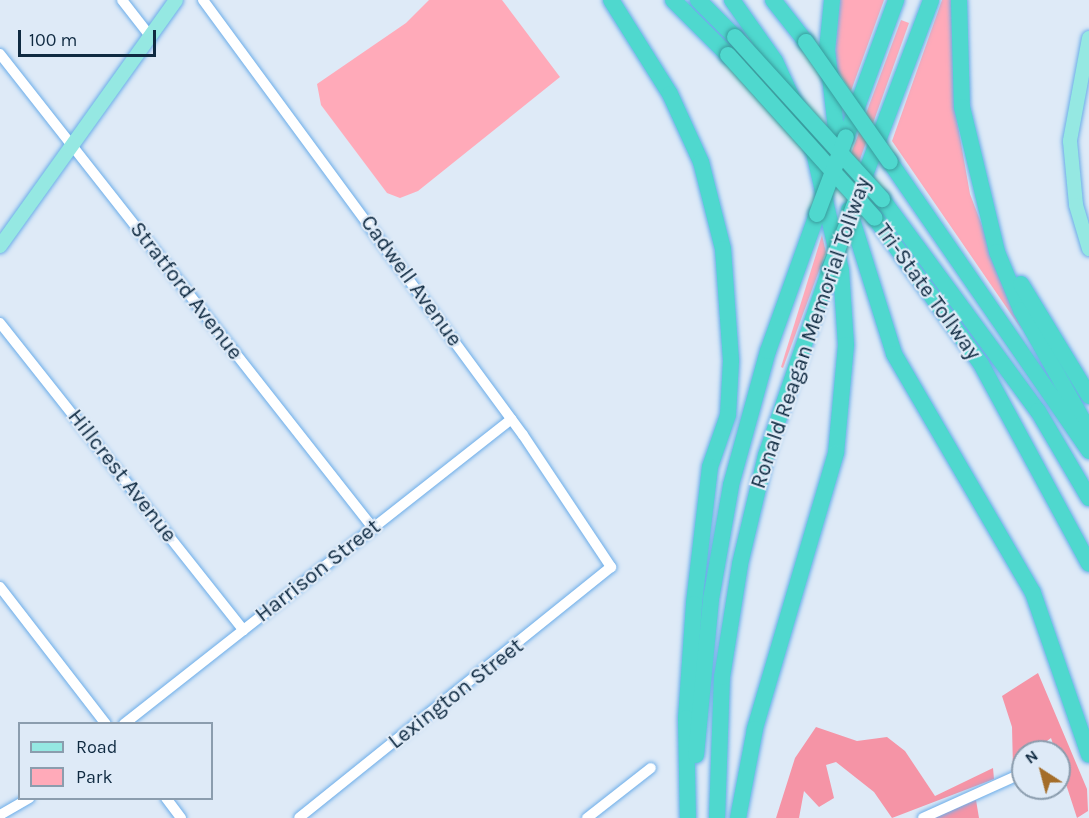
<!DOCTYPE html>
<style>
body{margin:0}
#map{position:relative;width:1089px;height:818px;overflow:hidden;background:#deeaf7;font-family:Karla,sans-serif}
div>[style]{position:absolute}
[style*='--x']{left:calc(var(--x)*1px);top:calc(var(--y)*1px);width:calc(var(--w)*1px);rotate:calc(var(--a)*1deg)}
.green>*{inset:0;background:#ffaab9}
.forest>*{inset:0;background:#f594a6}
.roads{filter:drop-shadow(0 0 2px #6cade9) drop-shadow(0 0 2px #6cade9)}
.minor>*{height:10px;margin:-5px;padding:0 5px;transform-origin:5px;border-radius:5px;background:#fff}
.major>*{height:14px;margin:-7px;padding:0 7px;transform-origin:7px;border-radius:7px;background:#95e8e2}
.highway>*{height:16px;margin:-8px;padding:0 8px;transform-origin:8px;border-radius:8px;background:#4fd8ce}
.bridges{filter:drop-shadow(0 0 2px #399b9d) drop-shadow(0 0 2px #399b9d)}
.highway-bridge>*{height:16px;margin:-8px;padding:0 8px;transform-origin:8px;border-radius:8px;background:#4fd8ce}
span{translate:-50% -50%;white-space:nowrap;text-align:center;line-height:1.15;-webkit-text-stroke:4.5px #deeaf7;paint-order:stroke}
.street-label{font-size:22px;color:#0f2a41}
.legend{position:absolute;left:18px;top:722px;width:195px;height:78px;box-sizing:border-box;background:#deeaf7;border:2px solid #8b9dae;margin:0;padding:8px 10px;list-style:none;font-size:18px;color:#0f2a41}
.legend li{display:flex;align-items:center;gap:12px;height:30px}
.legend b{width:30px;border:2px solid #8b9dae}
.north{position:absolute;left:1011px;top:740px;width:60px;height:60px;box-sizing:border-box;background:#deeaf7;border:2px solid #8b9dae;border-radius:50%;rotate:324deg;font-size:16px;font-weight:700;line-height:24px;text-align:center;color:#0f2a41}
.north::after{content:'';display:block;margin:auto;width:21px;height:27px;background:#a46d29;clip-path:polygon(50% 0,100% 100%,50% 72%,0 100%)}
.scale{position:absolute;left:18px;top:30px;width:138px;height:27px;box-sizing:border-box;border:3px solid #0f2a41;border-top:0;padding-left:8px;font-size:18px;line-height:21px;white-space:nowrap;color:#0f2a41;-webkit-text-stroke:4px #deeaf7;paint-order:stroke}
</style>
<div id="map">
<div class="green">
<i style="clip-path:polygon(429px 0,502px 0,560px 77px,418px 191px,400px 198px,387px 193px,321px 105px,317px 84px,406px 23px)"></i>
<i style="clip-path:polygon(840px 0,884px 0,851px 91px,834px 65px)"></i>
<i style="clip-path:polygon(942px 0,954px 0,955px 109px,970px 194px,1022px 330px,892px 141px)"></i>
<i style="clip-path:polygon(901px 20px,909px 23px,853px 179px,849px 159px)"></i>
<i style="clip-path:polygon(822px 235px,826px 252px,783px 368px,781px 367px)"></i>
</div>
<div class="forest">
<i style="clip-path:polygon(1038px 673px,1087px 789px,1088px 811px,1077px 818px,1051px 738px,1032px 752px,1023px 752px,1013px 768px,1012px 727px,1002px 696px)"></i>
<i style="clip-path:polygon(816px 727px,857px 741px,887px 737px,905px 751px,935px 796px,993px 768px,994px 779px,892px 818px,874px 792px,836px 762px,826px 765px,834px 798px,819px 807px,804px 791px,799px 818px,776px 818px,795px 758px)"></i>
<i style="clip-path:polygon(976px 800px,979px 818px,933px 818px)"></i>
</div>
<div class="roads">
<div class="minor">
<i style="--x:122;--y:0;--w:46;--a:52.1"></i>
<i style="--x:203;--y:0;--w:540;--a:53.66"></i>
<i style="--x:523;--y:435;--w:159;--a:56.3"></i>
<i style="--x:611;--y:567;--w:400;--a:141.2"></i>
<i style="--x:0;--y:54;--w:603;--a:51.8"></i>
<i style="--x:0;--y:323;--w:392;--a:51.6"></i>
<i style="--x:0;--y:587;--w:173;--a:52.3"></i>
<i style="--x:124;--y:724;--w:493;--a:-38.2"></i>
<i style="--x:166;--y:798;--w:25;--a:53"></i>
<i style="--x:0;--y:815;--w:34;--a:-30"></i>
<i style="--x:587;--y:818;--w:81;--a:-38"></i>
<i style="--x:923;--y:818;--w:102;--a:-24.3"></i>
</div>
<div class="major">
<i style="--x:1089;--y:38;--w:105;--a:100.5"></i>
<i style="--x:1070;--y:141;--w:64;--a:84.6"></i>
<i style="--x:1076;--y:205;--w:46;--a:73.5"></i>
<i style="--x:0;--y:246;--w:302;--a:-54.4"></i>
</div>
<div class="highway">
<i style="--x:611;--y:0;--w:111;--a:57.9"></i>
<i style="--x:670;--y:94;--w:75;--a:65.5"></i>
<i style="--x:701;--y:162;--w:90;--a:75.8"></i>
<i style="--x:723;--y:249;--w:112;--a:85.9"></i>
<i style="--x:731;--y:361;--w:54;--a:93.2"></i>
<i style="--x:728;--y:415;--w:55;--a:109.1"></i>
<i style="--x:710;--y:467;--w:138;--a:96.7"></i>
<i style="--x:694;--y:604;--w:114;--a:94"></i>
<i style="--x:686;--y:718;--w:100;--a:88.9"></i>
<i style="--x:673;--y:0;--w:78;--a:45"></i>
<i style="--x:698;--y:0;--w:52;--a:45"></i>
<i style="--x:732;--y:0;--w:75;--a:54.8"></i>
<i style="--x:775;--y:61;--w:86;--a:65.2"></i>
<i style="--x:811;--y:139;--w:134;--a:77.1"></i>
<i style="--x:841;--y:270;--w:75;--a:86.2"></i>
<i style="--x:846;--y:345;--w:108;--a:95.3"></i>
<i style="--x:836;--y:453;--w:288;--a:106.4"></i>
<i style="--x:755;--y:729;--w:91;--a:100.8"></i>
<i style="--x:773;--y:0;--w:53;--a:51.8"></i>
<i style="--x:832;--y:0;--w:50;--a:95.7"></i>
<i style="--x:827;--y:50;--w:106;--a:83.5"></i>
<i style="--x:959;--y:0;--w:107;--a:88.4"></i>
<i style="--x:962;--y:107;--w:149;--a:76.4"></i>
<i style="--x:997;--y:252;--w:63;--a:67.5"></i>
<i style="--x:1021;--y:310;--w:139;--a:60.7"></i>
<i style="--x:846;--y:137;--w:146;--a:-69.9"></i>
<i style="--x:890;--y:162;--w:351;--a:55.4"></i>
<i style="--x:859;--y:191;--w:204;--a:-69.3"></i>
<i style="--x:882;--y:199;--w:263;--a:53.7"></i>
<i style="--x:1038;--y:411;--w:101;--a:59.6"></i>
<i style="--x:849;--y:210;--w:151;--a:72.6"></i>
<i style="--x:894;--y:354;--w:276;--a:59.8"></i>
<i style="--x:1033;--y:593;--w:171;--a:70.9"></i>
<i style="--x:875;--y:218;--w:180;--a:54"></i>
<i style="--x:981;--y:364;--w:227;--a:61.6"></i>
<i style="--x:1021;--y:284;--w:131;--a:58.7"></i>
<i style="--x:696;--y:755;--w:157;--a:-84.5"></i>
<i style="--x:711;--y:599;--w:116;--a:-80"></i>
<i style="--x:731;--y:485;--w:139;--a:-74.6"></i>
<i style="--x:768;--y:351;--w:145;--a:-70.3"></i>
<i style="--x:717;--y:818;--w:141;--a:-88"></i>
<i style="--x:722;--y:677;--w:114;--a:-80.9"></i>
<i style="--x:740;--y:564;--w:112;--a:-76.6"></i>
<i style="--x:766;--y:455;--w:197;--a:-71"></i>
</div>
</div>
<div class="bridges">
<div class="highway-bridge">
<i style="--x:735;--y:37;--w:219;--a:47.8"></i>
<i style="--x:806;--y:42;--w:146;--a:55"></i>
<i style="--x:728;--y:55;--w:219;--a:48"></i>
<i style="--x:817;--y:214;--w:82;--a:-69.4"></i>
<i style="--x:830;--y:269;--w:73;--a:-69.1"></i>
</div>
</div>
<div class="street-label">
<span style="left:411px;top:281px;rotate:54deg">Cadwell Avenue</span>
<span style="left:186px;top:291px;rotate:52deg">Stratford Avenue</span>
<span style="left:928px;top:292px;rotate:54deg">Tri-State Tollway</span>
<span style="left:811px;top:333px;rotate:-71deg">Ronald Reagan Memorial Tollway</span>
<span style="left:122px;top:476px;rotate:52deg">Hillcrest Avenue</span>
<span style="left:318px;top:571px;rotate:-38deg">Harrison Street</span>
<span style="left:456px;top:694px;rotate:-38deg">Lexington Street</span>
</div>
<ul class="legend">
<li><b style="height:8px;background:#95e8e2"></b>Road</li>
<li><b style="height:16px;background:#ffaab9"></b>Park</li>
</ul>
<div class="north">N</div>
<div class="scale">100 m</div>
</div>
